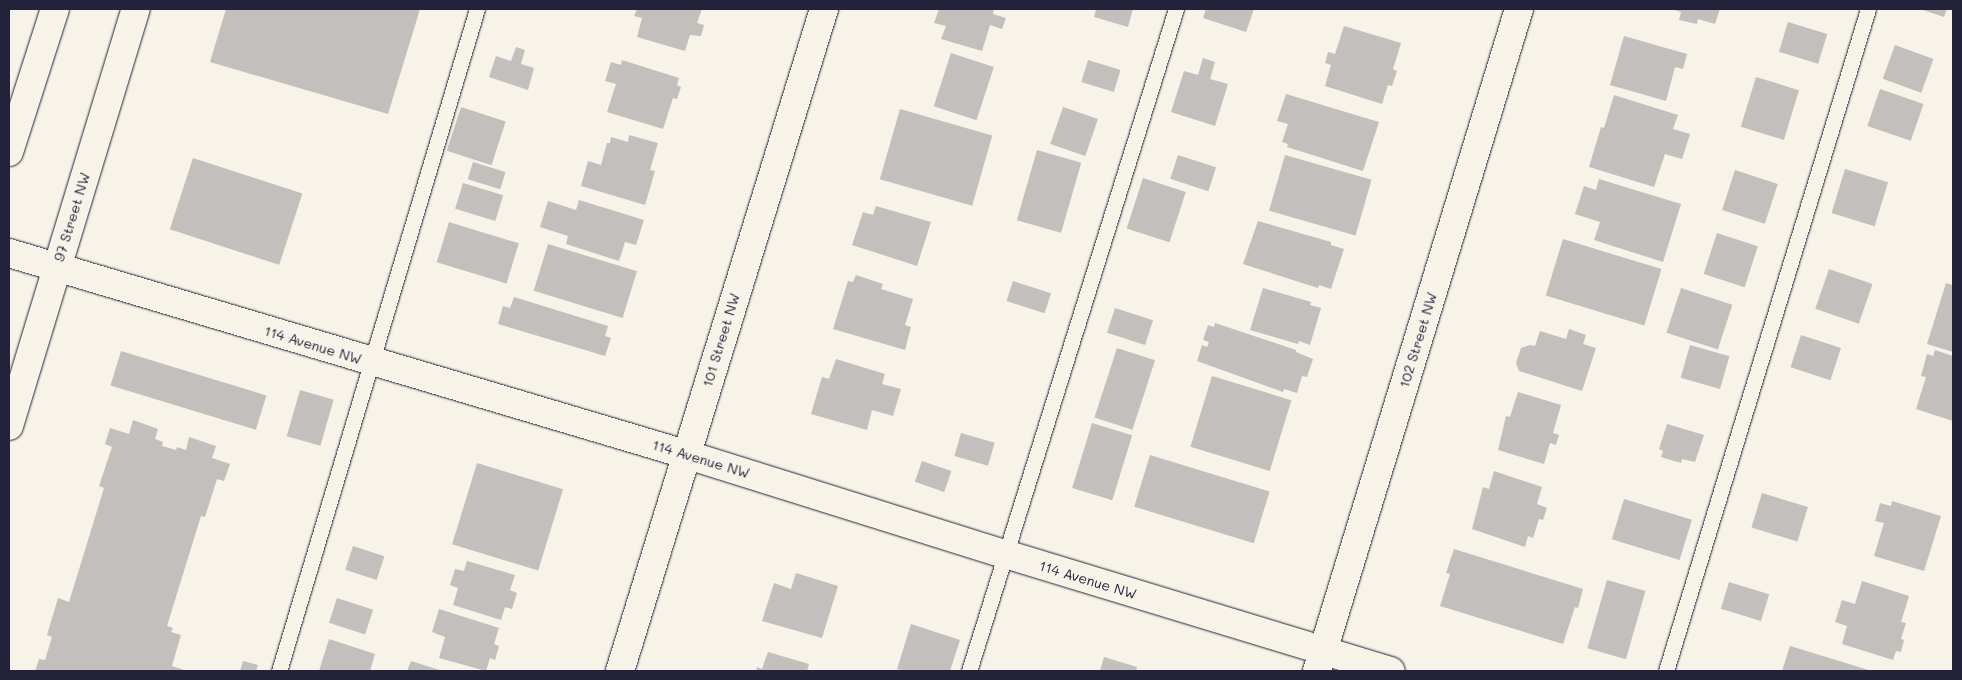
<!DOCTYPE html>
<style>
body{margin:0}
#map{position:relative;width:1962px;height:680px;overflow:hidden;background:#f7f3e8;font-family:Mali,sans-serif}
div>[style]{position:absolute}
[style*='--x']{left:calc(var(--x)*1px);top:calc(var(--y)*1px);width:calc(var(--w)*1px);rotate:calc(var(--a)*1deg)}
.building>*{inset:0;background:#c2bfbd;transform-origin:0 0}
.roads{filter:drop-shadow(0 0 1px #22223b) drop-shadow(0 0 1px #22223b)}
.service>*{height:15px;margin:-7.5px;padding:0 7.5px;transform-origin:7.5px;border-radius:7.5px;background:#f7f3e8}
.minor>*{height:28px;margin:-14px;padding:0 14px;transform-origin:14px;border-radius:14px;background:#f7f3e8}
.tertiary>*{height:28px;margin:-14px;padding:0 14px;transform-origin:14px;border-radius:14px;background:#f7f3e8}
.secondary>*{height:28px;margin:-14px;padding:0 14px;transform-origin:14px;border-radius:14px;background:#f7f3e8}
span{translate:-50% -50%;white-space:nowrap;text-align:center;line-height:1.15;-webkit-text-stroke:4.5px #f7f3e8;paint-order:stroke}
.street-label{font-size:14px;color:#22223b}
.frame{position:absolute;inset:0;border:10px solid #22223b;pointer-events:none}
</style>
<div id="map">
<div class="building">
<i style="clip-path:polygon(226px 9px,420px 9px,388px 114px,210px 62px)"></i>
<i style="clip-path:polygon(637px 9px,702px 9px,697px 23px,704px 25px,701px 36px,690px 35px,685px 51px,637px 37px,642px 18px,634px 16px)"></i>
<i style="clip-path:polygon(939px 9px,994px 9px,993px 14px,1006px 18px,1002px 29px,990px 25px,982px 51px,941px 39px,946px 26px,934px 23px)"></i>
<i style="clip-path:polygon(1096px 9px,1133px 9px,1128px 27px,1094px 17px)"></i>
<i style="clip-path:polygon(1206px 9px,1254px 9px,1246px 32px,1203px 18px)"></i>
<i style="clip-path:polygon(1671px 9px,1720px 9px,1715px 24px,1698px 19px,1697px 24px,1679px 20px,1681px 12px)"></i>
<i style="clip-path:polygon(1920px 9px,1947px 9px,1944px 17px)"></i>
<i style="left:1788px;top:22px;width:41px;height:31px;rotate:17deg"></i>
<i style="clip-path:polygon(1344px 26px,1401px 43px,1393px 69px,1397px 71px,1392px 86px,1388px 85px,1382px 104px,1325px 86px,1331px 65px,1325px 63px,1328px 52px,1335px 54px)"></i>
<i style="clip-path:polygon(1624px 36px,1687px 54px,1683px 69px,1675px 67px,1666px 101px,1610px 85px)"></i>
<i style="left:1895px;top:45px;width:41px;height:36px;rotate:20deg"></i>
<i style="clip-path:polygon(516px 47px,525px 50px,521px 64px,534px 68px,528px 90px,489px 77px,496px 56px,511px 61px)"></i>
<i style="left:951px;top:53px;width:45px;height:56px;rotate:18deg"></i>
<i style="clip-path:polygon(1203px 58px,1215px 62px,1210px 79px,1228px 84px,1215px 126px,1171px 112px,1184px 71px,1198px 75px)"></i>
<i style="clip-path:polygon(622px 60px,679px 78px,677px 85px,681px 87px,677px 99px,673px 98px,663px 129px,607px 112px,616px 84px,605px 81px,611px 62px,621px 65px)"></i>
<i style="left:1088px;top:60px;width:34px;height:23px;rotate:17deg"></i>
<i style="left:1756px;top:77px;width:45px;height:52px;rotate:17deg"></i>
<i style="left:1880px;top:89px;width:46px;height:39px;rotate:19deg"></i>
<i style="clip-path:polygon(1286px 94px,1379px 122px,1363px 171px,1287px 147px,1288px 144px,1282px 142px,1288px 124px,1277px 121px)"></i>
<i style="clip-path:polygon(1614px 95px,1678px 115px,1673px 129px,1690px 134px,1682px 159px,1665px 154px,1654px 187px,1589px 167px,1601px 127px,1604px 128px)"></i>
<i style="left:461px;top:107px;width:47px;height:46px;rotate:18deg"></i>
<i style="left:1063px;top:107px;width:37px;height:39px;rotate:19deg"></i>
<i style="left:900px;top:109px;width:96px;height:73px;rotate:16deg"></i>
<i style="clip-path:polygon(629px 135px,658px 143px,650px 170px,655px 171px,645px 205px,581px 186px,588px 161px,601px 165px,607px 143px,610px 143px,611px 137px,628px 142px)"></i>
<i style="left:1037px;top:150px;width:46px;height:73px;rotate:16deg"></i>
<i style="left:1178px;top:155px;width:40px;height:25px;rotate:18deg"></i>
<i style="left:1285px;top:155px;width:90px;height:58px;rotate:16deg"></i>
<i style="left:193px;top:158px;width:115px;height:75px;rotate:18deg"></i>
<i style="left:473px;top:162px;width:34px;height:18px;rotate:17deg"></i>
<i style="left:1845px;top:169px;width:45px;height:46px;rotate:17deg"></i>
<i style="left:1735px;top:170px;width:45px;height:42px;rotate:18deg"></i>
<i style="left:1143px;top:178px;width:45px;height:53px;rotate:18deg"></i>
<i style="clip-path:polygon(1599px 179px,1681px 204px,1663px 262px,1594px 240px,1600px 222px,1575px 214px,1584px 186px,1596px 190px)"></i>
<i style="left:463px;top:183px;width:42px;height:27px;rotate:17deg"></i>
<i style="clip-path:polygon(579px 200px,644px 220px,636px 245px,625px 242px,619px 261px,566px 244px,568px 236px,540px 227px,548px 201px,576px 210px)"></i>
<i style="clip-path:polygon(876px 206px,931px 222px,917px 266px,852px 245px,863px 212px,873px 215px)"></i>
<i style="clip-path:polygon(1258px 221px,1331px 242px,1331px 245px,1344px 249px,1331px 289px,1319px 285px,1318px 288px,1243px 264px)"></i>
<i style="left:449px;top:222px;width:73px;height:42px;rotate:17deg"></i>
<i style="left:1717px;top:233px;width:43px;height:43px;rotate:18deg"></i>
<i style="left:1563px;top:239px;width:103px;height:59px;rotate:17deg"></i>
<i style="left:548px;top:244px;width:93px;height:49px;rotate:17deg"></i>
<i style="left:1829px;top:269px;width:46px;height:42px;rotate:19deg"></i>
<i style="clip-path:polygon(856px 275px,883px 284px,881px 289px,913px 299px,905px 325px,911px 327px,905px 350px,833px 329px,848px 281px,853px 282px)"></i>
<i style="left:1013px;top:281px;width:40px;height:21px;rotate:18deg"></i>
<i style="clip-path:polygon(1946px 283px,1953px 285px,1953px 352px,1927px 344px)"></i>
<i style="clip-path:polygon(1263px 288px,1311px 302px,1310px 305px,1321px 308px,1310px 345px,1299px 341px,1298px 344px,1250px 330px)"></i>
<i style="left:1681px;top:288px;width:54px;height:47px;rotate:18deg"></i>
<i style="clip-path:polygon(514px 297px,608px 326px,605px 336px,611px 338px,605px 356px,498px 324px,503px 306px,510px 308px)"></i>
<i style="left:1115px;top:308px;width:40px;height:26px;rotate:18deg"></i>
<i style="clip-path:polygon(1215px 323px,1296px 350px,1296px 352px,1313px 359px,1307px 377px,1302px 376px,1297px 393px,1284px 389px,1283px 392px,1197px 361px,1202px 345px,1207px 347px,1209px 342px,1203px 340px,1208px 325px,1214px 327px)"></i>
<i style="clip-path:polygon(1569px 329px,1586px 335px,1583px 344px,1596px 348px,1582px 391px,1519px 371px,1516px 363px,1521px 348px,1530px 345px,1535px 346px,1540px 331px,1566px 339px)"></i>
<i style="left:1801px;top:335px;width:42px;height:34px;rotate:18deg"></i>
<i style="left:1690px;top:345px;width:41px;height:34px;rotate:16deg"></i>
<i style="left:1117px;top:348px;width:40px;height:73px;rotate:18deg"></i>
<i style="clip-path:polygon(1935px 350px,1953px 356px,1953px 421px,1916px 409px,1926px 377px,1921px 376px,1927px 354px,1933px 356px)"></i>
<i style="left:121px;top:351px;width:152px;height:36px;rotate:17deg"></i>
<i style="clip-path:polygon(836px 359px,885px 374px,882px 384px,901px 389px,893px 416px,872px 410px,867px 430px,811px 414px,822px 377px,829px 379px)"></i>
<i style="left:1212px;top:376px;width:83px;height:74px;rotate:17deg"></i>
<i style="left:300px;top:390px;width:35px;height:48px;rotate:16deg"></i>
<i style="clip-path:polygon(1518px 392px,1561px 405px,1553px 433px,1559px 435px,1556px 445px,1550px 443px,1544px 464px,1498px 450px,1506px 416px,1510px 417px)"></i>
<i style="clip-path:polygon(133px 420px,158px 429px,155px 439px,163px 442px,162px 446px,176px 450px,177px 447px,186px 450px,189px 437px,216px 446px,212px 458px,230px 464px,224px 481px,217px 479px,205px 517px,201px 516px,167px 626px,173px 628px,171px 632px,181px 635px,172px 666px,187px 671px,35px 671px,39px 659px,45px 660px,52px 637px,47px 635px,58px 598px,69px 602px,104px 488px,99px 486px,112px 447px,105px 444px,110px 428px,129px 434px)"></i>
<i style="left:1092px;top:423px;width:42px;height:68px;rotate:17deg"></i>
<i style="clip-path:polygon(1667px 424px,1704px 435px,1695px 462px,1682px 459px,1681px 463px,1661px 457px,1663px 451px,1659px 449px)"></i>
<i style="left:961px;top:433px;width:35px;height:24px;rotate:16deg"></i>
<i style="left:1150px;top:455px;width:125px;height:54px;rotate:17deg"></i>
<i style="left:922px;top:461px;width:31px;height:22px;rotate:19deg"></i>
<i style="left:477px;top:463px;width:90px;height:85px;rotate:17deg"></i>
<i style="clip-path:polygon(1494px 471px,1542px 487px,1537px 504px,1547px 508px,1543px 520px,1539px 519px,1533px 538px,1528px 536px,1525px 547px,1472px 529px,1483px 487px,1489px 489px)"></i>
<i style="left:1762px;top:493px;width:48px;height:36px;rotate:17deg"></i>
<i style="left:1624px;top:499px;width:71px;height:42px;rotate:17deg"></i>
<i style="clip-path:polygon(1892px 501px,1941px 516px,1924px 571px,1874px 556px,1884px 523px,1875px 521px,1880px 503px,1891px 506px)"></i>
<i style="left:353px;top:546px;width:33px;height:25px;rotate:18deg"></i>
<i style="clip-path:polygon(1454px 549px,1583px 589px,1578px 608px,1575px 607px,1563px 644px,1440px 606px,1450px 574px,1446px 573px)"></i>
<i style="clip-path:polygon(467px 561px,515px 575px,510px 590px,517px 593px,512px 609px,505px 607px,501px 620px,453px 605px,458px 588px,450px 585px,455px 569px,464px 571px)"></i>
<i style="clip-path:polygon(796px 573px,838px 586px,822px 638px,762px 621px,774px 583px,791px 589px)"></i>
<i style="left:1607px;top:580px;width:40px;height:71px;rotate:16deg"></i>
<i style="clip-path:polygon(1862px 581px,1909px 596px,1901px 622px,1906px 623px,1901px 639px,1904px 640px,1901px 652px,1896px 651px,1893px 660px,1842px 644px,1847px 626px,1835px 622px,1842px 600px,1855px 604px)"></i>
<i style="left:1729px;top:582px;width:42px;height:28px;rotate:17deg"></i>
<i style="left:337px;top:598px;width:38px;height:26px;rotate:18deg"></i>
<i style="clip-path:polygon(439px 609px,499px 628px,494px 644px,499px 646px,495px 660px,490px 658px,486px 671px,439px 658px,445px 637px,432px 632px)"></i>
<i style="clip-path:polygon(911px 624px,960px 640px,950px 671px,904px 671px,897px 669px)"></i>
<i style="clip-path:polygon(329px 639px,375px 654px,370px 671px,319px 671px)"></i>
<i style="clip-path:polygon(1790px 646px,1872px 671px,1782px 671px)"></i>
<i style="clip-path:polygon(768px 652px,809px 664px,807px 671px,756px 671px,757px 667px,762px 669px)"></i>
<i style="clip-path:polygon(1104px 657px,1137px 667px,1136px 671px,1100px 671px)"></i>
<i style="clip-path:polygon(243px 661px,258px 665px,256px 671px,240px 671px)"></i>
<i style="clip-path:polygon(411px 661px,443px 671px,407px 671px)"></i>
</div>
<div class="roads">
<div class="service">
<i style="--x:279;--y:671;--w:691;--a:-73.35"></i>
<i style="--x:969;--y:671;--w:694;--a:-72.64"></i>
<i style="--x:1666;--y:671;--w:692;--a:-73.03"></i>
</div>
<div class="minor">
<i style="--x:9;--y:253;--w:705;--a:16.56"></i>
<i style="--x:685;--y:454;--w:335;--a:17.4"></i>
<i style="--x:1005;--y:554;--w:403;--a:16.9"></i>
<i style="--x:1317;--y:671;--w:692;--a:-73.03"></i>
</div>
<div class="tertiary">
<i style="--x:620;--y:671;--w:693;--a:-72.87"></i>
</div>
<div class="secondary">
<i style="--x:9;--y:152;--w:150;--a:-72.2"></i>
<i style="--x:9;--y:426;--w:436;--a:-73.1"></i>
</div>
</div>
<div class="street-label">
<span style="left:72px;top:217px;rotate:-73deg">97 Street NW</span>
<span style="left:721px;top:340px;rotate:-73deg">101 Street NW</span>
<span style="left:1418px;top:340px;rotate:-73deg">102 Street NW</span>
<span style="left:313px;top:345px;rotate:17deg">114 Avenue NW</span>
<span style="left:701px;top:459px;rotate:17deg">114 Avenue NW</span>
<span style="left:1088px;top:580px;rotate:17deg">114 Avenue NW</span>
</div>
<div class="frame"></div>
</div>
